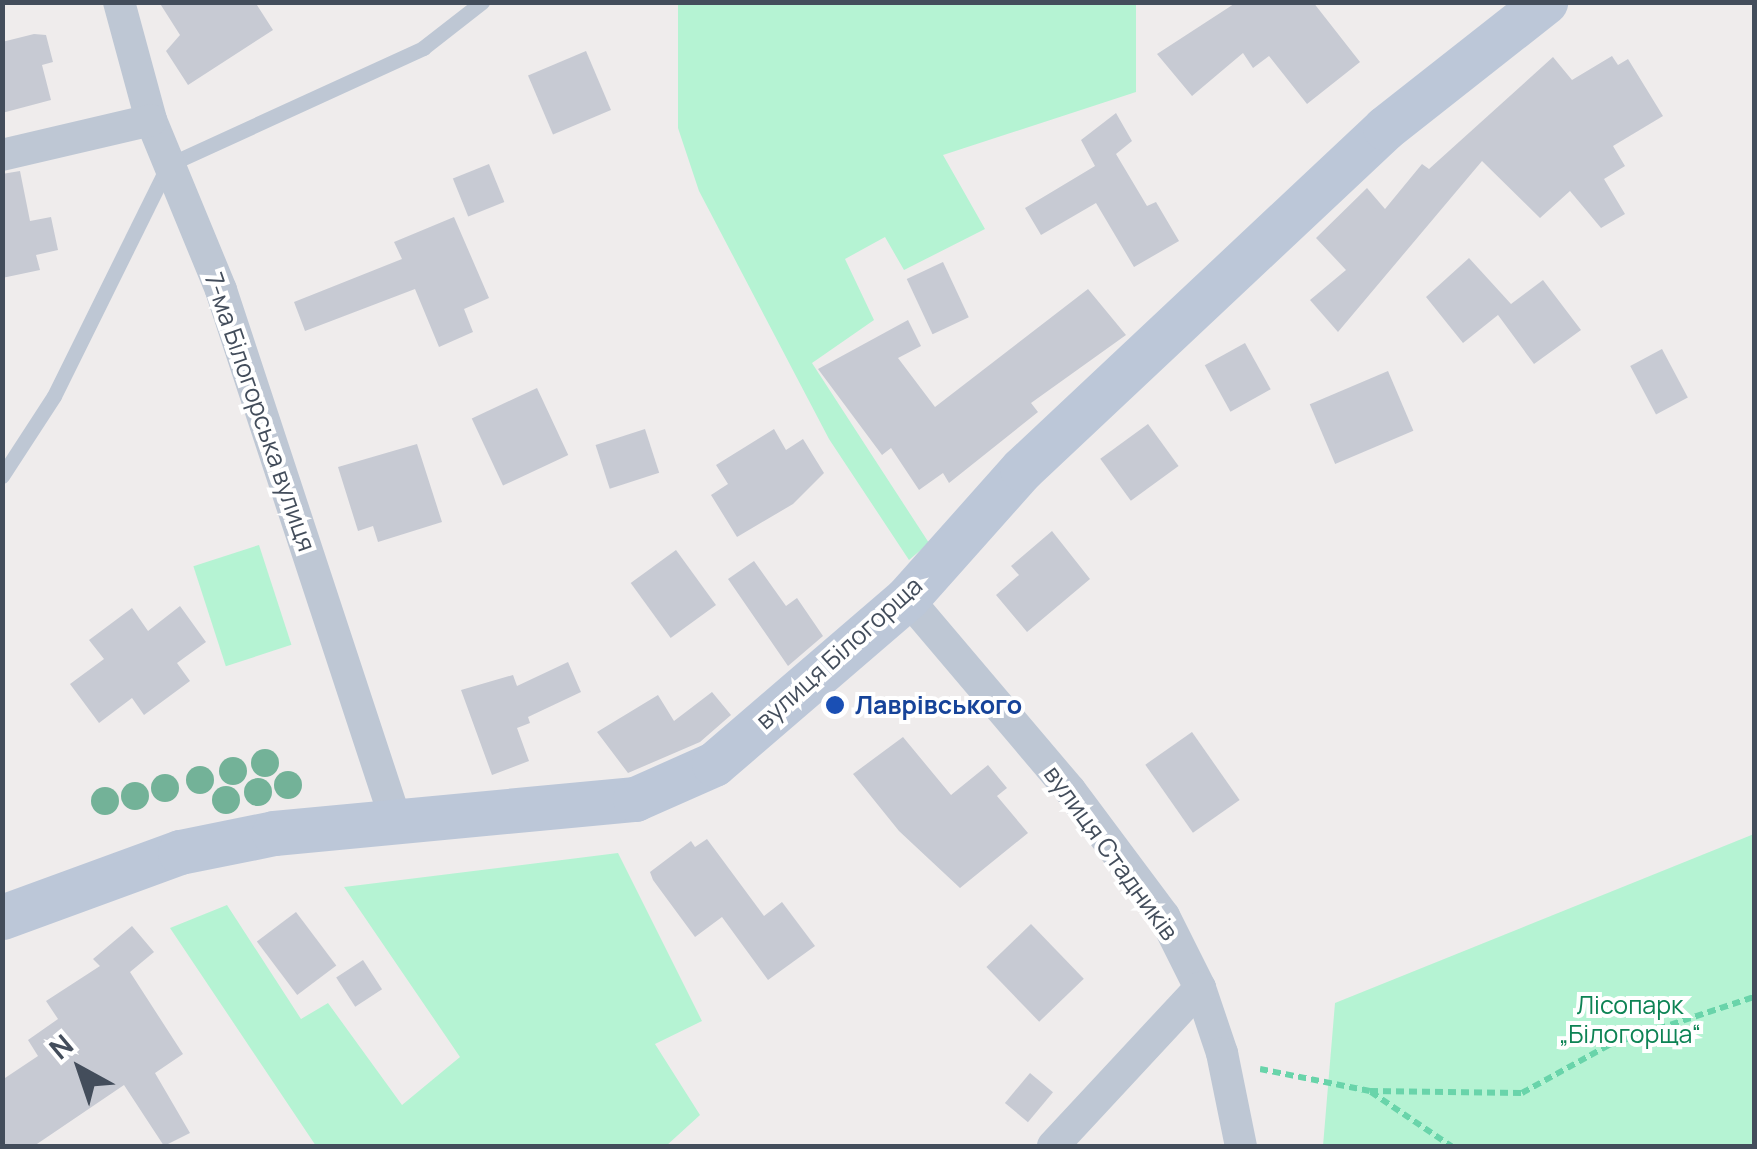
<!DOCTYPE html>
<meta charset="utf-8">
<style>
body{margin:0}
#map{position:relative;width:1757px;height:1149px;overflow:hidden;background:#efecec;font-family:Manrope,sans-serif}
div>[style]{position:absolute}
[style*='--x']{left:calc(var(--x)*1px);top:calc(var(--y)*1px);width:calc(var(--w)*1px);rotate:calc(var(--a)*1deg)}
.green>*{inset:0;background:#b5f3d3;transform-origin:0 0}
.building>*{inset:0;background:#c7cad3;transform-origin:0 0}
.path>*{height:6px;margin-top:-3px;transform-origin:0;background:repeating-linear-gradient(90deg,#69d4aa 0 8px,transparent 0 13px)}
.lane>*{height:15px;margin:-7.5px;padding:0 7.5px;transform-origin:7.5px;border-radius:7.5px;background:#bec7d4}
.street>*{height:32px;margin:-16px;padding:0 16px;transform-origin:16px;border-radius:16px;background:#bec7d4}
.secondary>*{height:45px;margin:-22.5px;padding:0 22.5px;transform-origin:22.5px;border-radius:22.5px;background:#bcc7d8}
.trees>*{width:28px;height:28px;margin:-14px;border-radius:50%;background:#73b298}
.dots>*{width:28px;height:28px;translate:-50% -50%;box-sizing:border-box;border:5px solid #fff;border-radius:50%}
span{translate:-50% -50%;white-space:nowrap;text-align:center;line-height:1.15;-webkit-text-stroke:8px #fff;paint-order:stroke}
.street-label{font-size:25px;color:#434d5b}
.transit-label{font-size:25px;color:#164399;font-weight:700}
.left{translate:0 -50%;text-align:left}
.park-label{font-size:25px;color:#0d8354}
.frame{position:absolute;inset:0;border:5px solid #434d5b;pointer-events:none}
.north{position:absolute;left:30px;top:1019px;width:100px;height:100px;-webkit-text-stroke:8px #fff;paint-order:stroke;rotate:320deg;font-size:28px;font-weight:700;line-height:40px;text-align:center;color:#434d5b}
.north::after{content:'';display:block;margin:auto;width:35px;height:45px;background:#434d5b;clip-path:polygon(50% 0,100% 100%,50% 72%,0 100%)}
</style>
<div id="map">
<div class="green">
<i style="clip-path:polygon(678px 3px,1136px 3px,1136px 92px,943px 155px,985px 229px,904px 270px,885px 237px,845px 259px,874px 320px,812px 363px,929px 543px,909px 560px,829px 439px,699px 191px,678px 128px)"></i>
<i style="left:259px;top:545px;width:105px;height:69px;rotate:72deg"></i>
<i style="clip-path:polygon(1754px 834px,1754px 1146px,1323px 1146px,1335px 1003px)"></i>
<i style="clip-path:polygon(618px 853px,702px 1021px,655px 1044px,700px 1115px,666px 1146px,316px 1146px,170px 928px,227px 905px,301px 1019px,328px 1003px,402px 1105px,460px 1057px,344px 887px)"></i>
</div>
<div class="building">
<i style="clip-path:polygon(159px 2px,255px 2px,273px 30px,188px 85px,166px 51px,180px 35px)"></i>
<i style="clip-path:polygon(1237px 2px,1313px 2px,1360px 62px,1307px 104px,1269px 56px,1253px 68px,1243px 53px,1192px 96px,1157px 54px)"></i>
<i style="clip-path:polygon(34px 34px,46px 35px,53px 62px,42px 65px,51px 100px,2px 113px,2px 42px)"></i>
<i style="left:586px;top:51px;width:64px;height:63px;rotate:67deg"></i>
<i style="clip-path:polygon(1612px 56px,1618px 65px,1628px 59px,1663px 116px,1613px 146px,1625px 166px,1604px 179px,1625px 214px,1601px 228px,1570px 191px,1540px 218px,1482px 161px,1338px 332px,1310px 300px,1346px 270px,1316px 238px,1367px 188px,1385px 209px,1422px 164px,1429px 169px,1553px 57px,1572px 80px)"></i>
<i style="clip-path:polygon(1116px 113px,1132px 141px,1116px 154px,1147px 206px,1156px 202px,1179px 241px,1134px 267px,1096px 203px,1041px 235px,1025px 208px,1100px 163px,1095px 166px,1081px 140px)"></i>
<i style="left:489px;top:164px;width:41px;height:39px;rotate:68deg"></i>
<i style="clip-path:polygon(20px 171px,30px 221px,51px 217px,58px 250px,36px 255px,40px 270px,2px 278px,2px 174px)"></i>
<i style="clip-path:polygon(454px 217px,489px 298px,464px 309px,473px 332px,439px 347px,415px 289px,305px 331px,294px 302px,402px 259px,394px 242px)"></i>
<i style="clip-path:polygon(1469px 258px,1511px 304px,1543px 280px,1581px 330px,1534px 364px,1498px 315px,1463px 343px,1426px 297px)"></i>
<i style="left:943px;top:262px;width:61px;height:40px;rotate:65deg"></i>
<i style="clip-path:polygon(1088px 289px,1126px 335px,1031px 403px,1038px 412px,949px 483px,943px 473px,919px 490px,891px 448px,882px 455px,818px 369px,908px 320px,921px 346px,898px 358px,935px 407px)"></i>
<i style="left:1245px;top:343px;width:53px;height:46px;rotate:61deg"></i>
<i style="left:1662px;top:349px;width:55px;height:36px;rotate:62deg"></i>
<i style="left:1388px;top:371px;width:65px;height:85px;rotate:67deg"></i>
<i style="left:537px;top:388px;width:74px;height:72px;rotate:65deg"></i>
<i style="left:1148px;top:424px;width:52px;height:59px;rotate:54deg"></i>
<i style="left:645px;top:429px;width:46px;height:52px;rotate:72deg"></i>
<i style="clip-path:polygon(774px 429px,786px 450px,803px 439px,824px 473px,793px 504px,737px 537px,711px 495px,728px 484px,716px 465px)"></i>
<i style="clip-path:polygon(417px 444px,442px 522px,378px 542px,373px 526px,358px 531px,338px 467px)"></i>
<i style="clip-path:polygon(1052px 531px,1090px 579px,1027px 632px,996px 595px,1019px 575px,1011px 566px)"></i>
<i style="left:676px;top:550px;width:68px;height:56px;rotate:54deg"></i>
<i style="clip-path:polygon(754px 561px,786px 606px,797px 598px,823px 636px,788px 666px,728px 579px)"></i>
<i style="clip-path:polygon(180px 606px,206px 642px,177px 663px,190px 681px,144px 715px,132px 698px,99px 723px,70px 684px,104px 659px,89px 640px,132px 608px,148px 631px)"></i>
<i style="clip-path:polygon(568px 662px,581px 692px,528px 717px,530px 723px,517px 728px,529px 761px,492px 775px,461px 690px,513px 675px,517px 686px)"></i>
<i style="clip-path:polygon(712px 692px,731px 715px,700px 742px,628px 773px,597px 732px,658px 695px,674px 721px)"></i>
<i style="left:1192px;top:732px;width:83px;height:57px;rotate:55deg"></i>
<i style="clip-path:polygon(903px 737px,951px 795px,988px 765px,1007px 788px,997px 796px,1028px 833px,960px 888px,899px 831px,853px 774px)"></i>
<i style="clip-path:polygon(707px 839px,764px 916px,782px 902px,815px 946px,768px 980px,722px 917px,695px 937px,653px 880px,650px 872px,691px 841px,695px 847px)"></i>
<i style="left:296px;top:912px;width:67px;height:49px;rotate:53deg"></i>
<i style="left:1031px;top:924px;width:76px;height:62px;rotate:46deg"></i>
<i style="clip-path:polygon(132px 926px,154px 952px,130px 972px,183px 1054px,155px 1073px,190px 1133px,164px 1146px,124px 1085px,34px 1146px,2px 1146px,2px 1080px,38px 1056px,28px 1040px,58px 1019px,46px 1001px,100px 966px,93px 959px)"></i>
<i style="left:363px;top:960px;width:35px;height:32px;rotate:57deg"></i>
<i style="left:1030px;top:1073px;width:30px;height:39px;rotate:40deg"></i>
</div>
<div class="path">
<i style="--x:1260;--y:1069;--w:112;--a:11.3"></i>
<i style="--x:1370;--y:1091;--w:152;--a:0.8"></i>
<i style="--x:1522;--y:1093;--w:99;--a:-28.9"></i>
<i style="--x:1609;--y:1045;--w:153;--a:-18.3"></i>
<i style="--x:1371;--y:1092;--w:97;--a:34"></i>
</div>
<div class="lane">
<i style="--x:2;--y:476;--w:95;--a:-57"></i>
<i style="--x:54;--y:396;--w:258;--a:-63.7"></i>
<i style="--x:168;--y:165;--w:281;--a:-24.6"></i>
<i style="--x:423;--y:48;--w:75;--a:-37.9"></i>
</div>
<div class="street">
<i style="--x:119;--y:2;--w:122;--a:74.8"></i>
<i style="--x:151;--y:120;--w:184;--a:67.6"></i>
<i style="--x:221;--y:290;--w:562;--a:71.76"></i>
<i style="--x:2;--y:155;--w:153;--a:-13.2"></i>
<i style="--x:907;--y:598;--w:252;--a:49.7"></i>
<i style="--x:1070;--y:790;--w:157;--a:53.3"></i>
<i style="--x:1164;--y:916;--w:80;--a:63.4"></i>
<i style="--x:1200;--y:988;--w:69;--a:71.3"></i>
<i style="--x:1222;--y:1053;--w:95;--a:78.5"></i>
<i style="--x:1053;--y:1146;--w:216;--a:-47.1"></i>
</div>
<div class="secondary">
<i style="--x:2;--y:917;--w:189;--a:-20.1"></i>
<i style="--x:180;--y:852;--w:96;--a:-11.4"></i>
<i style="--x:274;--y:833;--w:363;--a:-5.4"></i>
<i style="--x:635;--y:799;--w:86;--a:-23.9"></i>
<i style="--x:714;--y:764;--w:255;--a:-40.7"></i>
<i style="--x:907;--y:598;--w:173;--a:-48.3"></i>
<i style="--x:1022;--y:469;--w:498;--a:-43.2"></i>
<i style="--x:1385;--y:128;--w:204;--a:-38.2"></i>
</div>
<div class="trees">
<i style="left:265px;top:763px"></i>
<i style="left:233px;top:771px"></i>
<i style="left:200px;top:780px"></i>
<i style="left:288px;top:785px"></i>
<i style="left:165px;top:788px"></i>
<i style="left:258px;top:792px"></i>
<i style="left:135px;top:796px"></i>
<i style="left:226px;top:800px"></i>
<i style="left:105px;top:801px"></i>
</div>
<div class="dots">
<i style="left:835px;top:705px;background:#1a4fb4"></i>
</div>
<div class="street-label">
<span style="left:260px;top:412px;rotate:71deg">7-ма Білогорська вулиця</span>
<span style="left:839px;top:653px;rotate:-42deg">вулиця Білогорща</span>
<span style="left:1111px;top:853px;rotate:54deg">вулиця Стадників</span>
</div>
<div class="transit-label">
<span class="left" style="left:855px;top:705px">Лаврівського</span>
</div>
<div class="park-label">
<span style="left:1630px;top:1020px">Лісопарк<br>„Білогорща“</span>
</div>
<div class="frame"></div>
<div class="north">N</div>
</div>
